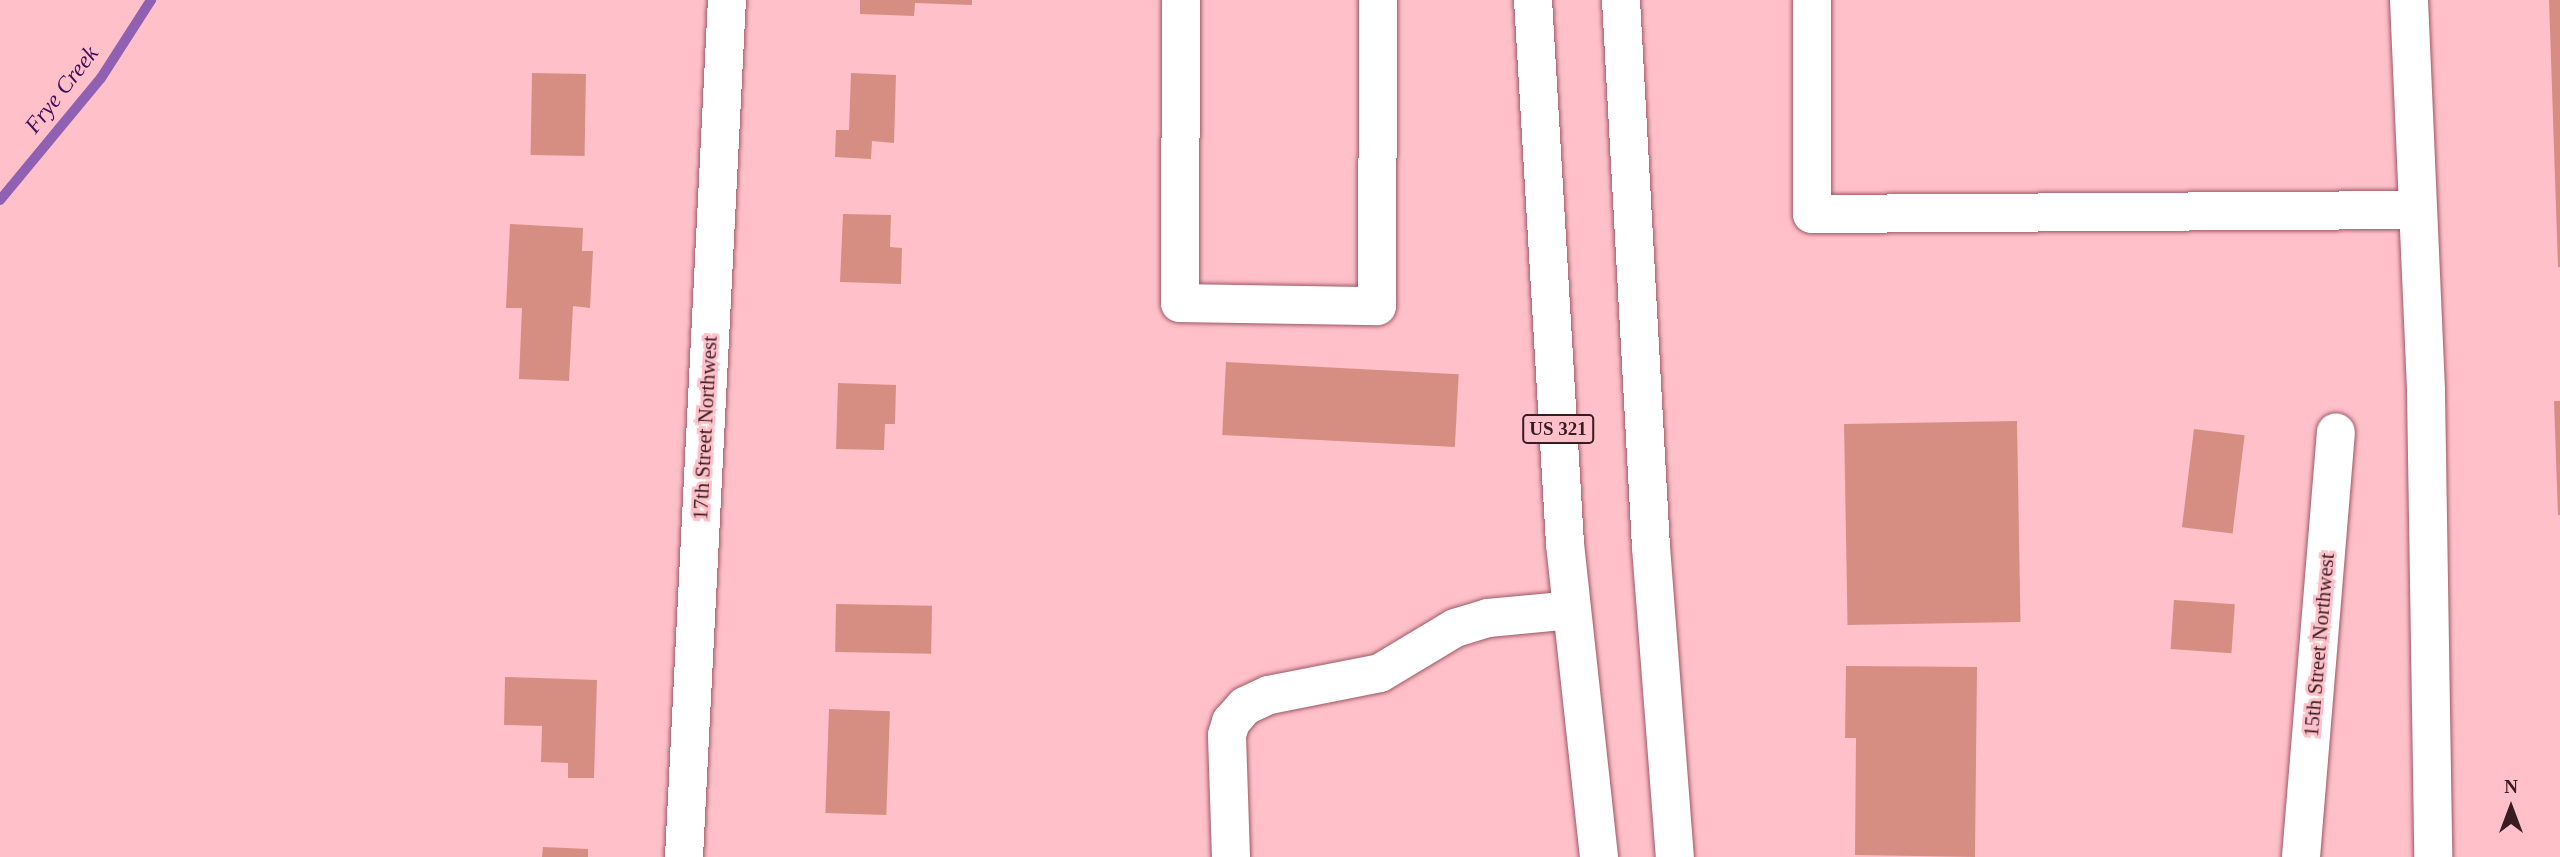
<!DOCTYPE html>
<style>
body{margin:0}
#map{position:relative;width:2560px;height:857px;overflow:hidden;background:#ffc0c9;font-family:"Times New Roman",serif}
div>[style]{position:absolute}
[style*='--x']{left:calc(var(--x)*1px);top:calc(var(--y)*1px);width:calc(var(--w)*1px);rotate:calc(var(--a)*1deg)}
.stream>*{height:10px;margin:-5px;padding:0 5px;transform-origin:5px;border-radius:5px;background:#9060b2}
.building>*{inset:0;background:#d78e82;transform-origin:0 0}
.roads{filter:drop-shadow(0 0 2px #9d5864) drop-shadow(0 0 2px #9d5864)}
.minor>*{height:38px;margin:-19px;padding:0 19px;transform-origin:19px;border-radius:19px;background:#fff}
.highway>*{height:38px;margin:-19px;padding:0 19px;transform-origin:19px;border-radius:19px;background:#fff}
span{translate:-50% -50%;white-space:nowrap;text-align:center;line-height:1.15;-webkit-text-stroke:6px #ffc0c9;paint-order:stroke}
.shield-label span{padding:2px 5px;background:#ffc0c9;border:2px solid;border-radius:5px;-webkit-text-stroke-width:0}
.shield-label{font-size:19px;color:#381c21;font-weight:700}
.street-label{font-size:21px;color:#381c21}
.water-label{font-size:23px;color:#400e5b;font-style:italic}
.north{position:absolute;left:2476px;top:773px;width:70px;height:70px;-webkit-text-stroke:5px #ffc0c9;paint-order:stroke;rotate:0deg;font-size:19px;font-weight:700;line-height:28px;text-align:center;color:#381c21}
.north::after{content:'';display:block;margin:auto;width:24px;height:32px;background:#381c21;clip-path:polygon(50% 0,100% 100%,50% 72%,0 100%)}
</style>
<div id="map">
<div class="stream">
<i style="--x:0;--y:200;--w:158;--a:-50.4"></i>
<i style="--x:101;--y:78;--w:93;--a:-57.3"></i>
</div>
<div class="building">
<i style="clip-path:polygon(860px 0,972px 0,972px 5px,915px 3px,914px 16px,860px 14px)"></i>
<i style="clip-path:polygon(2549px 0,2560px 0,2560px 267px,2558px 267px)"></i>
<i style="left:532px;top:73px;width:54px;height:82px;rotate:1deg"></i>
<i style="clip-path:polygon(851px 73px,896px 75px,894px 143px,872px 141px,871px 159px,835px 157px,836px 130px,849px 130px)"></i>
<i style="clip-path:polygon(843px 214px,891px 215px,890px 247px,902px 248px,901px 284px,840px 282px)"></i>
<i style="clip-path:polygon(510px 224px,583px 228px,582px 251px,593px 251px,590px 308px,573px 306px,569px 381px,519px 379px,522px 308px,506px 308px)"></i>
<i style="left:1226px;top:362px;width:233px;height:73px;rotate:3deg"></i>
<i style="clip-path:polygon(838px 383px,896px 385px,895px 424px,885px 424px,884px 450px,836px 449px)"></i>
<i style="clip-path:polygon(2554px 401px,2560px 401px,2560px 515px,2558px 515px)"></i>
<i style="left:2017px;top:421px;width:201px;height:173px;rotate:89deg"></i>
<i style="left:2194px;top:429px;width:51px;height:99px;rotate:7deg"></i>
<i style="left:2174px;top:600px;width:61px;height:49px;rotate:4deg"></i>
<i style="left:836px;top:604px;width:96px;height:48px;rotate:1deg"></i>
<i style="clip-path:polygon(1846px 666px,1977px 667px,1975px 857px,1855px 855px,1856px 738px,1845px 738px)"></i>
<i style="clip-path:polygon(505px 677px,597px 680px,594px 778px,568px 778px,568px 763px,541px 762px,542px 726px,504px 725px)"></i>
<i style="left:829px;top:709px;width:61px;height:104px;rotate:2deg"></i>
<i style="clip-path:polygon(543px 847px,588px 849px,588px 857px,542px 857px)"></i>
</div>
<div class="roads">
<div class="minor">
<i style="--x:1181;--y:0;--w:303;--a:90.2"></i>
<i style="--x:1180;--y:303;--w:197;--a:0.9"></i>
<i style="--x:1377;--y:306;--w:306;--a:-89.8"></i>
<i style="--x:1812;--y:0;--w:214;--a:90"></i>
<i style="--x:1812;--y:214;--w:606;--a:-0.38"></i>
<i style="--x:2409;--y:0;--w:391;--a:87.5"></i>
<i style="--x:2426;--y:391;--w:466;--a:89.1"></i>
<i style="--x:684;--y:857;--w:858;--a:-87.13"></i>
<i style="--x:1231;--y:857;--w:122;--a:-91.9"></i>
<i style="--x:1227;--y:735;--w:14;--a:-73"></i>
<i style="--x:1231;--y:722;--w:21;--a:-49"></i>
<i style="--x:1245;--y:706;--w:26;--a:-25"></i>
<i style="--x:1269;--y:695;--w:113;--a:-11.2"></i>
<i style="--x:1380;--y:673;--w:87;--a:-31"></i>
<i style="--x:1455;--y:628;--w:34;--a:-17"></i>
<i style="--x:1488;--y:618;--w:84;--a:-5.4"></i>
<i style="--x:2301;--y:857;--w:426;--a:-85.3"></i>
</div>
<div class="highway">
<i style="--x:1533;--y:0;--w:545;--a:86.63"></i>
<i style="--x:1565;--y:544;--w:315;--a:83.8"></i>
<i style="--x:1621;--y:0;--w:548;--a:86.86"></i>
<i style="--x:1651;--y:547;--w:311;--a:85.6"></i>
</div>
</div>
<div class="shield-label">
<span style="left:1558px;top:429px">US 321</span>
</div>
<div class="street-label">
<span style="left:705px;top:428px;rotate:-87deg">17th Street Northwest</span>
<span style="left:2319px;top:645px;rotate:-85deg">15th Street Northwest</span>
</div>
<div class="water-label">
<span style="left:62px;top:90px;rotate:-52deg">Frye Creek</span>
</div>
<div class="north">N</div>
</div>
